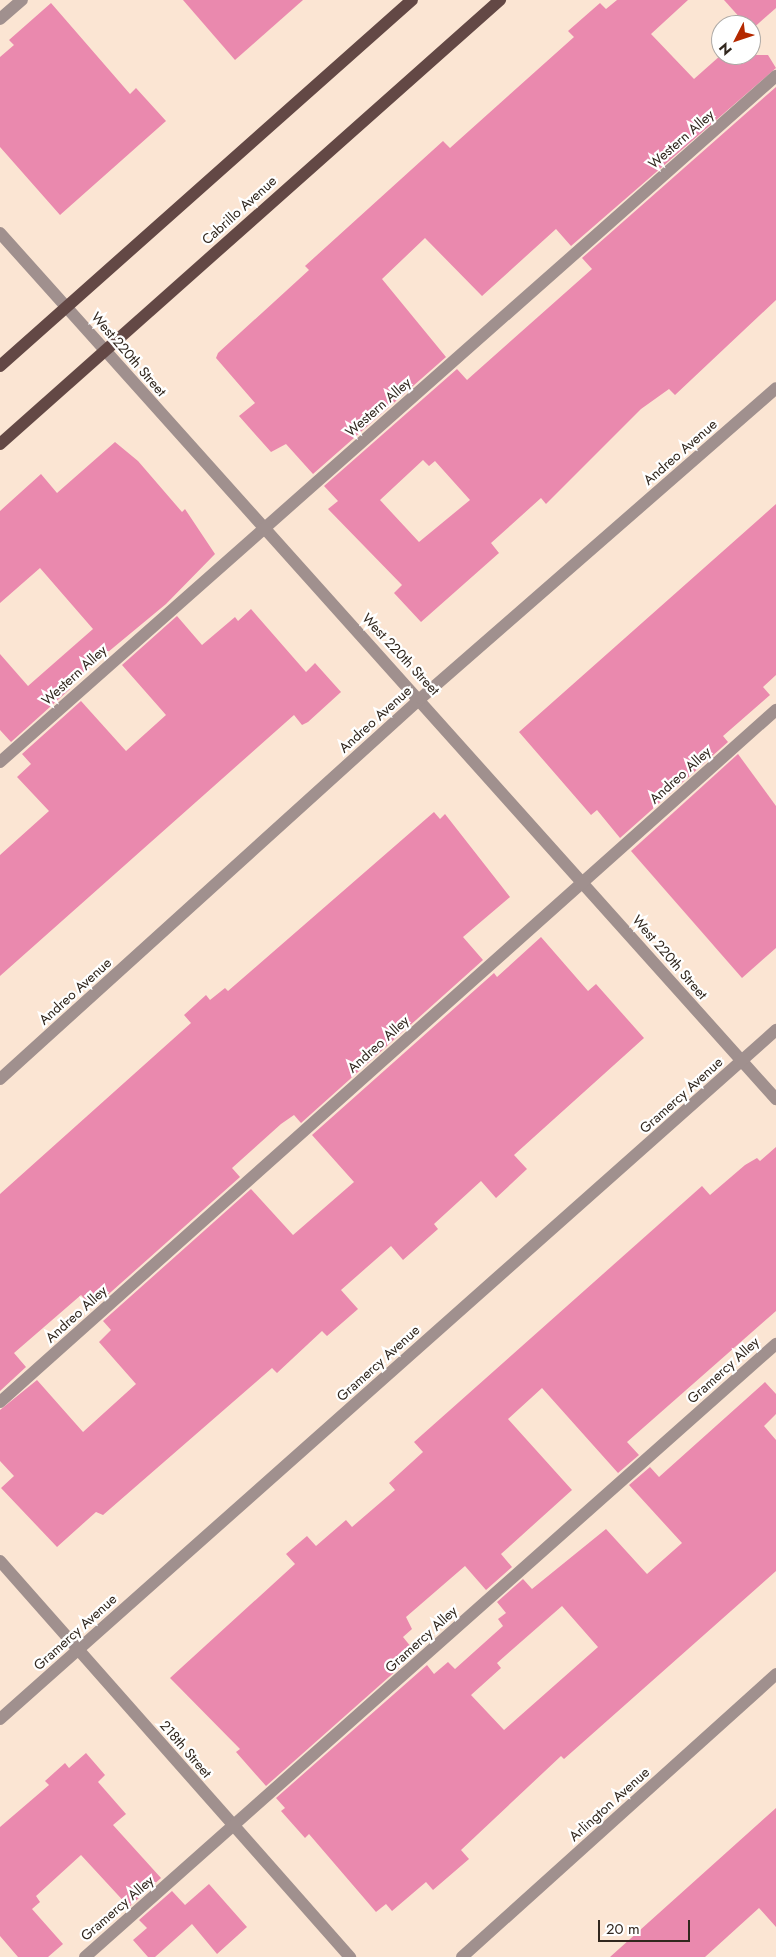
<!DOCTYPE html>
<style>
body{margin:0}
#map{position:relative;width:776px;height:1957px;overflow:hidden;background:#fbe5d3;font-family:Jost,sans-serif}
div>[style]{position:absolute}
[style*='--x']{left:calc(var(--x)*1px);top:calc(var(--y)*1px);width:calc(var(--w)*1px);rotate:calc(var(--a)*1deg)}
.building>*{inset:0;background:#ea89ae}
.minor>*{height:12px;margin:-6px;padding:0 6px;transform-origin:6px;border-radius:6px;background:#a0908e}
.major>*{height:12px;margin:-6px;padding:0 6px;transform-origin:6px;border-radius:6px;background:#634845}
span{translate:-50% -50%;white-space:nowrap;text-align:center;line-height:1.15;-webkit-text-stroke:4.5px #fff;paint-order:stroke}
.street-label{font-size:14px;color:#31271e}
.north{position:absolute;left:711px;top:15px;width:50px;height:50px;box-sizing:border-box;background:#fff;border:1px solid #ada9a5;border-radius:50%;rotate:229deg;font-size:14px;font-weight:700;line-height:20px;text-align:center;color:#31271e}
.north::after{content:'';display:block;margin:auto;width:18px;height:22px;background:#b42900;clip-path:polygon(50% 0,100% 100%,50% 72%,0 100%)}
.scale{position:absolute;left:598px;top:1920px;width:92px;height:22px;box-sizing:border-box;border:2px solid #31271e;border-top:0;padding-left:6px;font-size:15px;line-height:18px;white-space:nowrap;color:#31271e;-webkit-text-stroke:4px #fff;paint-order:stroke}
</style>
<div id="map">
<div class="building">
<i style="clip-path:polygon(183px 0,303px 0,235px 60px)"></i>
<i style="clip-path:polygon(617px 0,688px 0,651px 34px,694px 79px,721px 55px,768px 55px,776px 68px,571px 246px,556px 229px,482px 296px,425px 238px,382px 279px,446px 357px,313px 474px,286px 444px,271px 452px,239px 416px,255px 403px,216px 358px,218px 353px,309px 270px,305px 266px,443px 141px,450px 148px,574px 37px,568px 31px,600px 3px,606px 9px)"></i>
<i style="clip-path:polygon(724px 0,776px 0,776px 8px,751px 30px)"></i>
<i style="clip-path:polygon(51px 3px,130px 94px,136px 88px,166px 121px,60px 215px,0 147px,0 57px,14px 45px,9px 40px)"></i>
<i style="clip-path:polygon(evenodd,776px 87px,776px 300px,675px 395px,669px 389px,641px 409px,546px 504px,541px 498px,491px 543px,499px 553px,421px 622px,394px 593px,402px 585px,328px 509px,338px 501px,324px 486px,457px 369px,467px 380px,592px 269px,582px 258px,776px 87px,423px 460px,429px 466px,435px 461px,470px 500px,419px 542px,380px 500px,423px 460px)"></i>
<i style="clip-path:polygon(115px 442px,138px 461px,182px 512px,185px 509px,215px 554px,166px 604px,67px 686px,70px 689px,11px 742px,0 730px,0 654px,28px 686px,93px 629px,40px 568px,0 603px,0 511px,41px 474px,57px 493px)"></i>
<i style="clip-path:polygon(776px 504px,776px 675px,763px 687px,770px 695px,723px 736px,728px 742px,620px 838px,597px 810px,591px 815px,519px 732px)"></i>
<i style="clip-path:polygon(251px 609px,306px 672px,315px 663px,341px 692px,308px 722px,302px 725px,294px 715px,0 976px,0 855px,49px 811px,17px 777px,31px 764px,22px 754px,81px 701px,126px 751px,166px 715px,122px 665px,177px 616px,202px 645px,235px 617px,238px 621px)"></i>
<i style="clip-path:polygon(738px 754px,776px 806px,776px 948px,742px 978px,631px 851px)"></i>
<i style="clip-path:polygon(434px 812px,440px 819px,445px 814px,510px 897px,463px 937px,483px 960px,301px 1123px,294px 1115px,281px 1124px,232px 1168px,240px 1177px,93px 1308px,81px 1295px,14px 1353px,26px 1367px,0 1391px,0 1194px,191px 1023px,184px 1015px,206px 995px,210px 1000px,225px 988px,228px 991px)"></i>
<i style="clip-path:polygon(541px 937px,588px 991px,596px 984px,644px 1038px,514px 1155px,527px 1169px,496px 1198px,481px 1181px,434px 1224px,438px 1229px,403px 1260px,391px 1246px,341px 1290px,358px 1309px,327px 1336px,322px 1331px,277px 1373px,272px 1368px,103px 1515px,96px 1512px,57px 1547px,1px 1488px,14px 1476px,0 1461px,0 1410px,37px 1380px,83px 1432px,136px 1384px,99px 1342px,111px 1330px,103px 1321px,251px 1189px,293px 1235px,354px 1182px,312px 1135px,494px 973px,497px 977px)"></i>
<i style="clip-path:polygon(776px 1147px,776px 1311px,627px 1442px,639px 1455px,618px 1473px,542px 1388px,508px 1419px,572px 1490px,501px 1554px,512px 1567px,486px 1590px,465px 1566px,406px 1617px,412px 1629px,403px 1637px,416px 1653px,266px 1786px,236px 1752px,240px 1749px,170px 1678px,295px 1564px,286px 1554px,307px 1536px,316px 1546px,346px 1520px,352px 1527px,395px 1490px,389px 1483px,423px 1452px,414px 1442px,702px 1186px,710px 1195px,745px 1165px,757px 1158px,760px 1161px)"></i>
<i style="clip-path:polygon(evenodd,765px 1382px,776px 1394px,776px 1414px,764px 1426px,776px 1440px,776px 1571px,564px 1759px,561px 1756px,461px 1850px,469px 1859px,433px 1890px,426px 1882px,392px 1911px,386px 1904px,376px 1912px,309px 1834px,305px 1838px,281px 1811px,285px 1808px,276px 1798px,427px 1665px,434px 1674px,448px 1662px,455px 1669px,503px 1626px,498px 1619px,506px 1613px,497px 1602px,523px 1579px,532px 1589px,606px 1529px,647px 1574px,682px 1543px,629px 1485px,650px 1467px,659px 1477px,765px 1382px,562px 1606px,598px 1647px,504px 1730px,471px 1695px,501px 1668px,497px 1663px,562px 1606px)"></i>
<i style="clip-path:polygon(86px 1753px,105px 1775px,98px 1782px,126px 1814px,113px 1825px,161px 1878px,129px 1907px,81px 1855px,36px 1896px,40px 1902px,32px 1909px,63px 1944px,48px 1957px,18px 1957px,0 1936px,0 1827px,49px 1785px,45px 1781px,65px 1763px,69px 1768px)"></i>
<i style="clip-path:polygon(776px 1808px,776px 1927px,759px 1908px,705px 1957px,610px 1957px)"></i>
<i style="clip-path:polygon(209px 1884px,247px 1927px,217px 1954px,192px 1924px,155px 1957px,148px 1957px,133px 1940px,147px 1928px,139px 1920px,172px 1891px,185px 1905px)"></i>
</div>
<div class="minor">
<i style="--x:0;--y:19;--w:29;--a:-41"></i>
<i style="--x:0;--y:233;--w:1163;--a:48.14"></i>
<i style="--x:0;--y:762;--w:1036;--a:-41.48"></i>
<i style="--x:0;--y:1079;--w:568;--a:-42.14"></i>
<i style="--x:421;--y:698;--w:471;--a:-41.1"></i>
<i style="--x:0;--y:1402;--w:1040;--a:-41.73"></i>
<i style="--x:0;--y:1561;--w:529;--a:48.53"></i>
<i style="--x:0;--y:1719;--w:1038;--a:-41.6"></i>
<i style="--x:85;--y:1957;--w:924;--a:-41.58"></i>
<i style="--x:462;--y:1957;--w:423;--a:-42"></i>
</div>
<div class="major">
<i style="--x:0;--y:366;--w:551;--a:-41.62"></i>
<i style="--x:0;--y:444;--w:669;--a:-41.61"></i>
</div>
<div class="street-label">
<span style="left:681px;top:139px;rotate:-41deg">Western Alley</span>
<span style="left:239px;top:210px;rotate:-42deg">Cabrillo Avenue</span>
<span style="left:129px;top:354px;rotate:49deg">West 220th Street</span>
<span style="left:378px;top:407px;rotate:-41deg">Western Alley</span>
<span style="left:680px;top:452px;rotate:-41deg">Andreo Avenue</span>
<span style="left:401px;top:654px;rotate:47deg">West 220th Street</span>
<span style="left:74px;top:675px;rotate:-42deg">Western Alley</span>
<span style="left:375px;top:719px;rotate:-42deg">Andreo Avenue</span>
<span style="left:680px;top:775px;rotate:-42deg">Andreo Alley</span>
<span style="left:670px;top:957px;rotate:49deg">West 220th Street</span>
<span style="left:75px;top:991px;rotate:-42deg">Andreo Avenue</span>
<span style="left:378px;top:1044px;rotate:-42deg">Andreo Alley</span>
<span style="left:681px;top:1095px;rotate:-42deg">Gramercy Avenue</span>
<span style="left:76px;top:1314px;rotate:-42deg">Andreo Alley</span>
<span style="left:378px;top:1363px;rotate:-42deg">Gramercy Avenue</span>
<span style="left:723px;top:1370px;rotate:-42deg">Gramercy Alley</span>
<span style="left:75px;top:1632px;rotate:-42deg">Gramercy Avenue</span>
<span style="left:421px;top:1639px;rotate:-42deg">Gramercy Alley</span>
<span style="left:186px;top:1749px;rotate:49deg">218th Street</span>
<span style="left:609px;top:1804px;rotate:-42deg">Arlington Avenue</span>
<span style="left:117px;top:1908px;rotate:-41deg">Gramercy Alley</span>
</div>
<div class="north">N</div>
<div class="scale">20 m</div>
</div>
